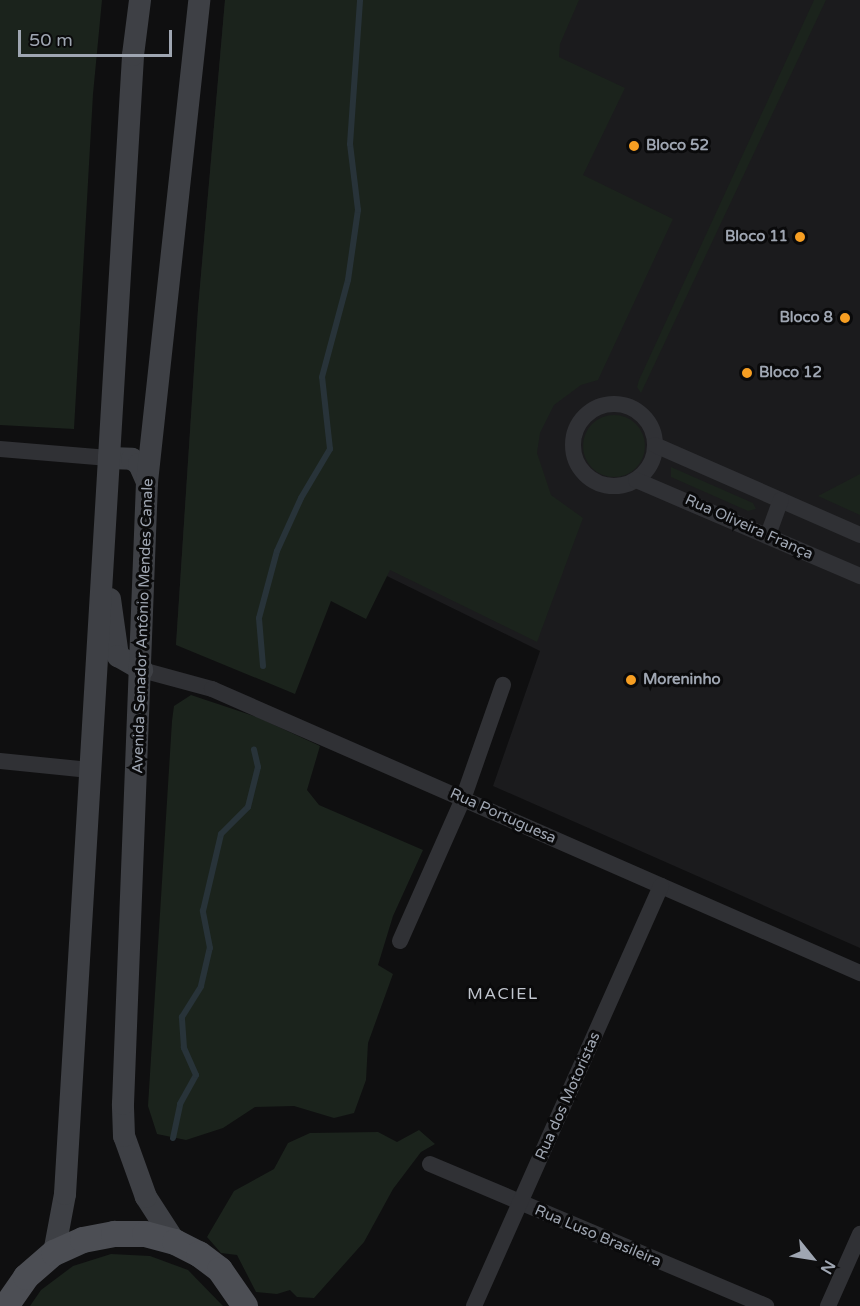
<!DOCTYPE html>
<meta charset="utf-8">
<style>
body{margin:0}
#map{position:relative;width:860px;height:1306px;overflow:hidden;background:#0f0f10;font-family:"Varela Round",sans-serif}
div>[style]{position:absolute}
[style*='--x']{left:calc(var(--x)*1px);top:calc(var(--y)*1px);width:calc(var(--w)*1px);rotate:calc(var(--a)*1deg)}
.built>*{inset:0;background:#1b1b1d}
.green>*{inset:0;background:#1b231c}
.round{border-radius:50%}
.stream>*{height:6px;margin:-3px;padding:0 3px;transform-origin:3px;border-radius:3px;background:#283339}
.street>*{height:16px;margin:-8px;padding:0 8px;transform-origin:8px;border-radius:8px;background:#303135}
.street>.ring{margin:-8px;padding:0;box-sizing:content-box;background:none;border:16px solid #303135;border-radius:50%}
.secondary>*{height:22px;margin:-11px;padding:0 11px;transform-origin:11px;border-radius:11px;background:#3e4045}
.primary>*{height:26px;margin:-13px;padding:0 13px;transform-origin:13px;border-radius:13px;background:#4c4e54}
.dots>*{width:16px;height:16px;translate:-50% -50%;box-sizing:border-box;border:3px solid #0a0a0b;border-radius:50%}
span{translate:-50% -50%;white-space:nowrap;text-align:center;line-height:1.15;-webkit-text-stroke:6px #0a0a0b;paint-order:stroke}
.poi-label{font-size:15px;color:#9fa6b2;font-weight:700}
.left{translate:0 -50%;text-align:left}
.right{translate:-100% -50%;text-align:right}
.street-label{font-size:15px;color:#9fa6b2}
.neighbourhood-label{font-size:16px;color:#c0c5ce;letter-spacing:1.5px}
.north{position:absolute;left:782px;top:1228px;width:60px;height:60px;-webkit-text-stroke:4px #0a0a0b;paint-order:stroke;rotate:120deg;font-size:16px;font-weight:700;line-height:24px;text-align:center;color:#9fa6b2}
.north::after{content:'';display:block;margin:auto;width:21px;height:27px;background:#9fa6b2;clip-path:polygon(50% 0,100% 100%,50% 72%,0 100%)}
.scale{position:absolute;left:18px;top:30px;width:154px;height:27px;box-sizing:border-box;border:3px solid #9fa6b2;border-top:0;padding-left:8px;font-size:18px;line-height:21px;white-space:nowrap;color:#9fa6b2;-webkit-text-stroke:4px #0a0a0b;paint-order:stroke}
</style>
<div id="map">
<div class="built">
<i style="clip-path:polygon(225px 0,860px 0,860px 948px,493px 786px,540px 651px,348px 557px,176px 645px,198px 309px)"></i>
</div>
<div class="green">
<i style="clip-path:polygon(0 0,102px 0,93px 94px,74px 429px,0 425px)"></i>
<i style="clip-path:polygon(225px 0,579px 0,560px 44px,559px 57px,625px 88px,583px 175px,673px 219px,598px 380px,581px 385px,554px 405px,540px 433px,537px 453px,551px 495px,583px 518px,537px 642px,390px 570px,366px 619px,331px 601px,295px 694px,176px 645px,198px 309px)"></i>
<i style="clip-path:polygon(814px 0,826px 0,641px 393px,637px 387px,639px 380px)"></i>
<i class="round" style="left:583px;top:415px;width:62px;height:62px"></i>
<i style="clip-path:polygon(671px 467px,753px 503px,756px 509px,748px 511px,671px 477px)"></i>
<i style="clip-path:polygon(860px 474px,860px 515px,818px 496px)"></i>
<i style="clip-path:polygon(191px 695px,257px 717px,320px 746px,307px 790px,319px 805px,423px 850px,393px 916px,378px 965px,393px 974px,368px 1043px,366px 1080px,354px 1113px,334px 1118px,294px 1106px,255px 1107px,223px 1128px,186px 1140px,157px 1134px,148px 1106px,172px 721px,174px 706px)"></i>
<i style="clip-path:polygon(419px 1130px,435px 1144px,421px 1152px,393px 1189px,364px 1242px,314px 1298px,297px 1297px,290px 1290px,277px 1294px,256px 1292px,237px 1255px,221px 1253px,207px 1237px,234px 1191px,274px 1169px,288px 1143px,310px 1133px,378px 1132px,397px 1142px)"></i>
<i style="clip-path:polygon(111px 1254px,150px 1256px,188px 1270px,223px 1306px,30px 1306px,41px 1290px,73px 1266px)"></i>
</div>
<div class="stream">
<i style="--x:263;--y:666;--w:48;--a:-94.8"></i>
<i style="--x:259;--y:618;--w:69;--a:-75"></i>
<i style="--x:277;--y:551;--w:58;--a:-65.6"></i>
<i style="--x:301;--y:498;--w:57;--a:-59.4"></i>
<i style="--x:330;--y:449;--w:72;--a:-96.3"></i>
<i style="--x:322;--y:377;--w:100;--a:-75"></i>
<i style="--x:348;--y:280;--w:71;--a:-81.9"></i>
<i style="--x:358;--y:210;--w:66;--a:-96.9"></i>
<i style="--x:350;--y:144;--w:144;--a:-86"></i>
<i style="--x:173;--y:1138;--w:35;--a:-78"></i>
<i style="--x:180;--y:1104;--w:33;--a:-61"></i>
<i style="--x:196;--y:1075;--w:30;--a:-114"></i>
<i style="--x:184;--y:1048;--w:31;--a:-94"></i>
<i style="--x:182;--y:1017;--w:36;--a:-58"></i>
<i style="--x:201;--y:986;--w:39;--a:-77"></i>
<i style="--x:210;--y:948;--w:38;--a:-101"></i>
<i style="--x:203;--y:911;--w:79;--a:-76.8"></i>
<i style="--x:221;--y:834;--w:38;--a:-45"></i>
<i style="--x:248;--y:807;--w:41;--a:-76"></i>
<i style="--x:258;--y:767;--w:18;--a:-103"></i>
</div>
<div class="street">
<i class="ring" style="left:573px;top:404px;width:66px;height:66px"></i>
<i style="--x:655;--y:445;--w:224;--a:23.7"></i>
<i style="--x:0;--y:449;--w:109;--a:4.7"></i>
<i style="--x:636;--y:480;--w:244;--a:23.2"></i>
<i style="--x:768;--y:535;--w:37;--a:-70"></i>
<i style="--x:142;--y:670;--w:73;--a:15.2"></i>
<i style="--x:212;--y:689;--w:708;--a:23.67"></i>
<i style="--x:0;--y:761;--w:90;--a:5.7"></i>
<i style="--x:400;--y:941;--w:155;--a:-66.1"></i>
<i style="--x:463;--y:799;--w:121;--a:-70.7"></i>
<i style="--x:430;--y:1164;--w:365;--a:22.9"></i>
<i style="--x:474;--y:1306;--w:460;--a:-66"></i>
<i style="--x:828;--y:1306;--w:79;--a:-66"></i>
</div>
<div class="secondary">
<i style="--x:109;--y:458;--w:23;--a:2"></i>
<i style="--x:132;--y:459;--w:9;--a:36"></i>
<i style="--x:139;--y:464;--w:20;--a:66"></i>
<i style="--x:110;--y:599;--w:58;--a:82"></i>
<i style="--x:118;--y:656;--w:28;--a:30"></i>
<i style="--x:175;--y:1242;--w:54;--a:-122.8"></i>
<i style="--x:146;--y:1197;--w:65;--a:-109.8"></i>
<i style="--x:124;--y:1136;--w:32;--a:-92"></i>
<i style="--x:123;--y:1104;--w:622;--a:-87.79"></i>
<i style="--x:147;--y:482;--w:485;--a:-83.8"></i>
<i style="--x:54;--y:1253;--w:60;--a:-79.4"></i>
<i style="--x:65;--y:1194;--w:1141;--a:-86.58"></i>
<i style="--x:133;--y:55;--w:55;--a:-82.7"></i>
</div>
<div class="primary">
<i style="--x:6;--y:1306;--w:35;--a:-55"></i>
<i style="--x:26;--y:1277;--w:37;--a:-41"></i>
<i style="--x:54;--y:1253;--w:32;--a:-24"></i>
<i style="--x:83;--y:1240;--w:32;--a:-11"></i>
<i style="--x:114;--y:1234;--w:31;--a:0"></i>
<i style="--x:145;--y:1234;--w:31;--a:15"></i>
<i style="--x:175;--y:1242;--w:27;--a:27"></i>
<i style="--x:199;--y:1254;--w:26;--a:37"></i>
<i style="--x:220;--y:1270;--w:44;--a:55.2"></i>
</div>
<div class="dots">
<i style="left:634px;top:146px;background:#f69e22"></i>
<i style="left:800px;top:237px;background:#f69e22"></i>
<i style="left:845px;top:318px;background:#f69e22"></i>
<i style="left:747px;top:373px;background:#f69e22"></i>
<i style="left:631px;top:680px;background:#f69e22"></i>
</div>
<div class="poi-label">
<span class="left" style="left:646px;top:146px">Bloco 52</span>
<span class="right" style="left:788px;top:237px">Bloco 11</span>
<span class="right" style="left:833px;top:318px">Bloco 8</span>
<span class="left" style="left:759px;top:373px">Bloco 12</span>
<span class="left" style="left:643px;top:680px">Moreninho</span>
</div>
<div class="street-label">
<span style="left:749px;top:527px;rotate:24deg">Rua Oliveira França</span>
<span style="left:143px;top:626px;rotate:-88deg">Avenida Senador Antônio Mendes Canale</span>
<span style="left:503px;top:816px;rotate:24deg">Rua Portuguesa</span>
<span style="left:568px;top:1096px;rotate:-66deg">Rua dos Motoristas</span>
<span style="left:598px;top:1236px;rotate:23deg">Rua Luso Brasileira</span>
</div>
<div class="neighbourhood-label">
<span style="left:503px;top:994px">MACIEL</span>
</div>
<div class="north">N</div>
<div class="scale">50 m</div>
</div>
